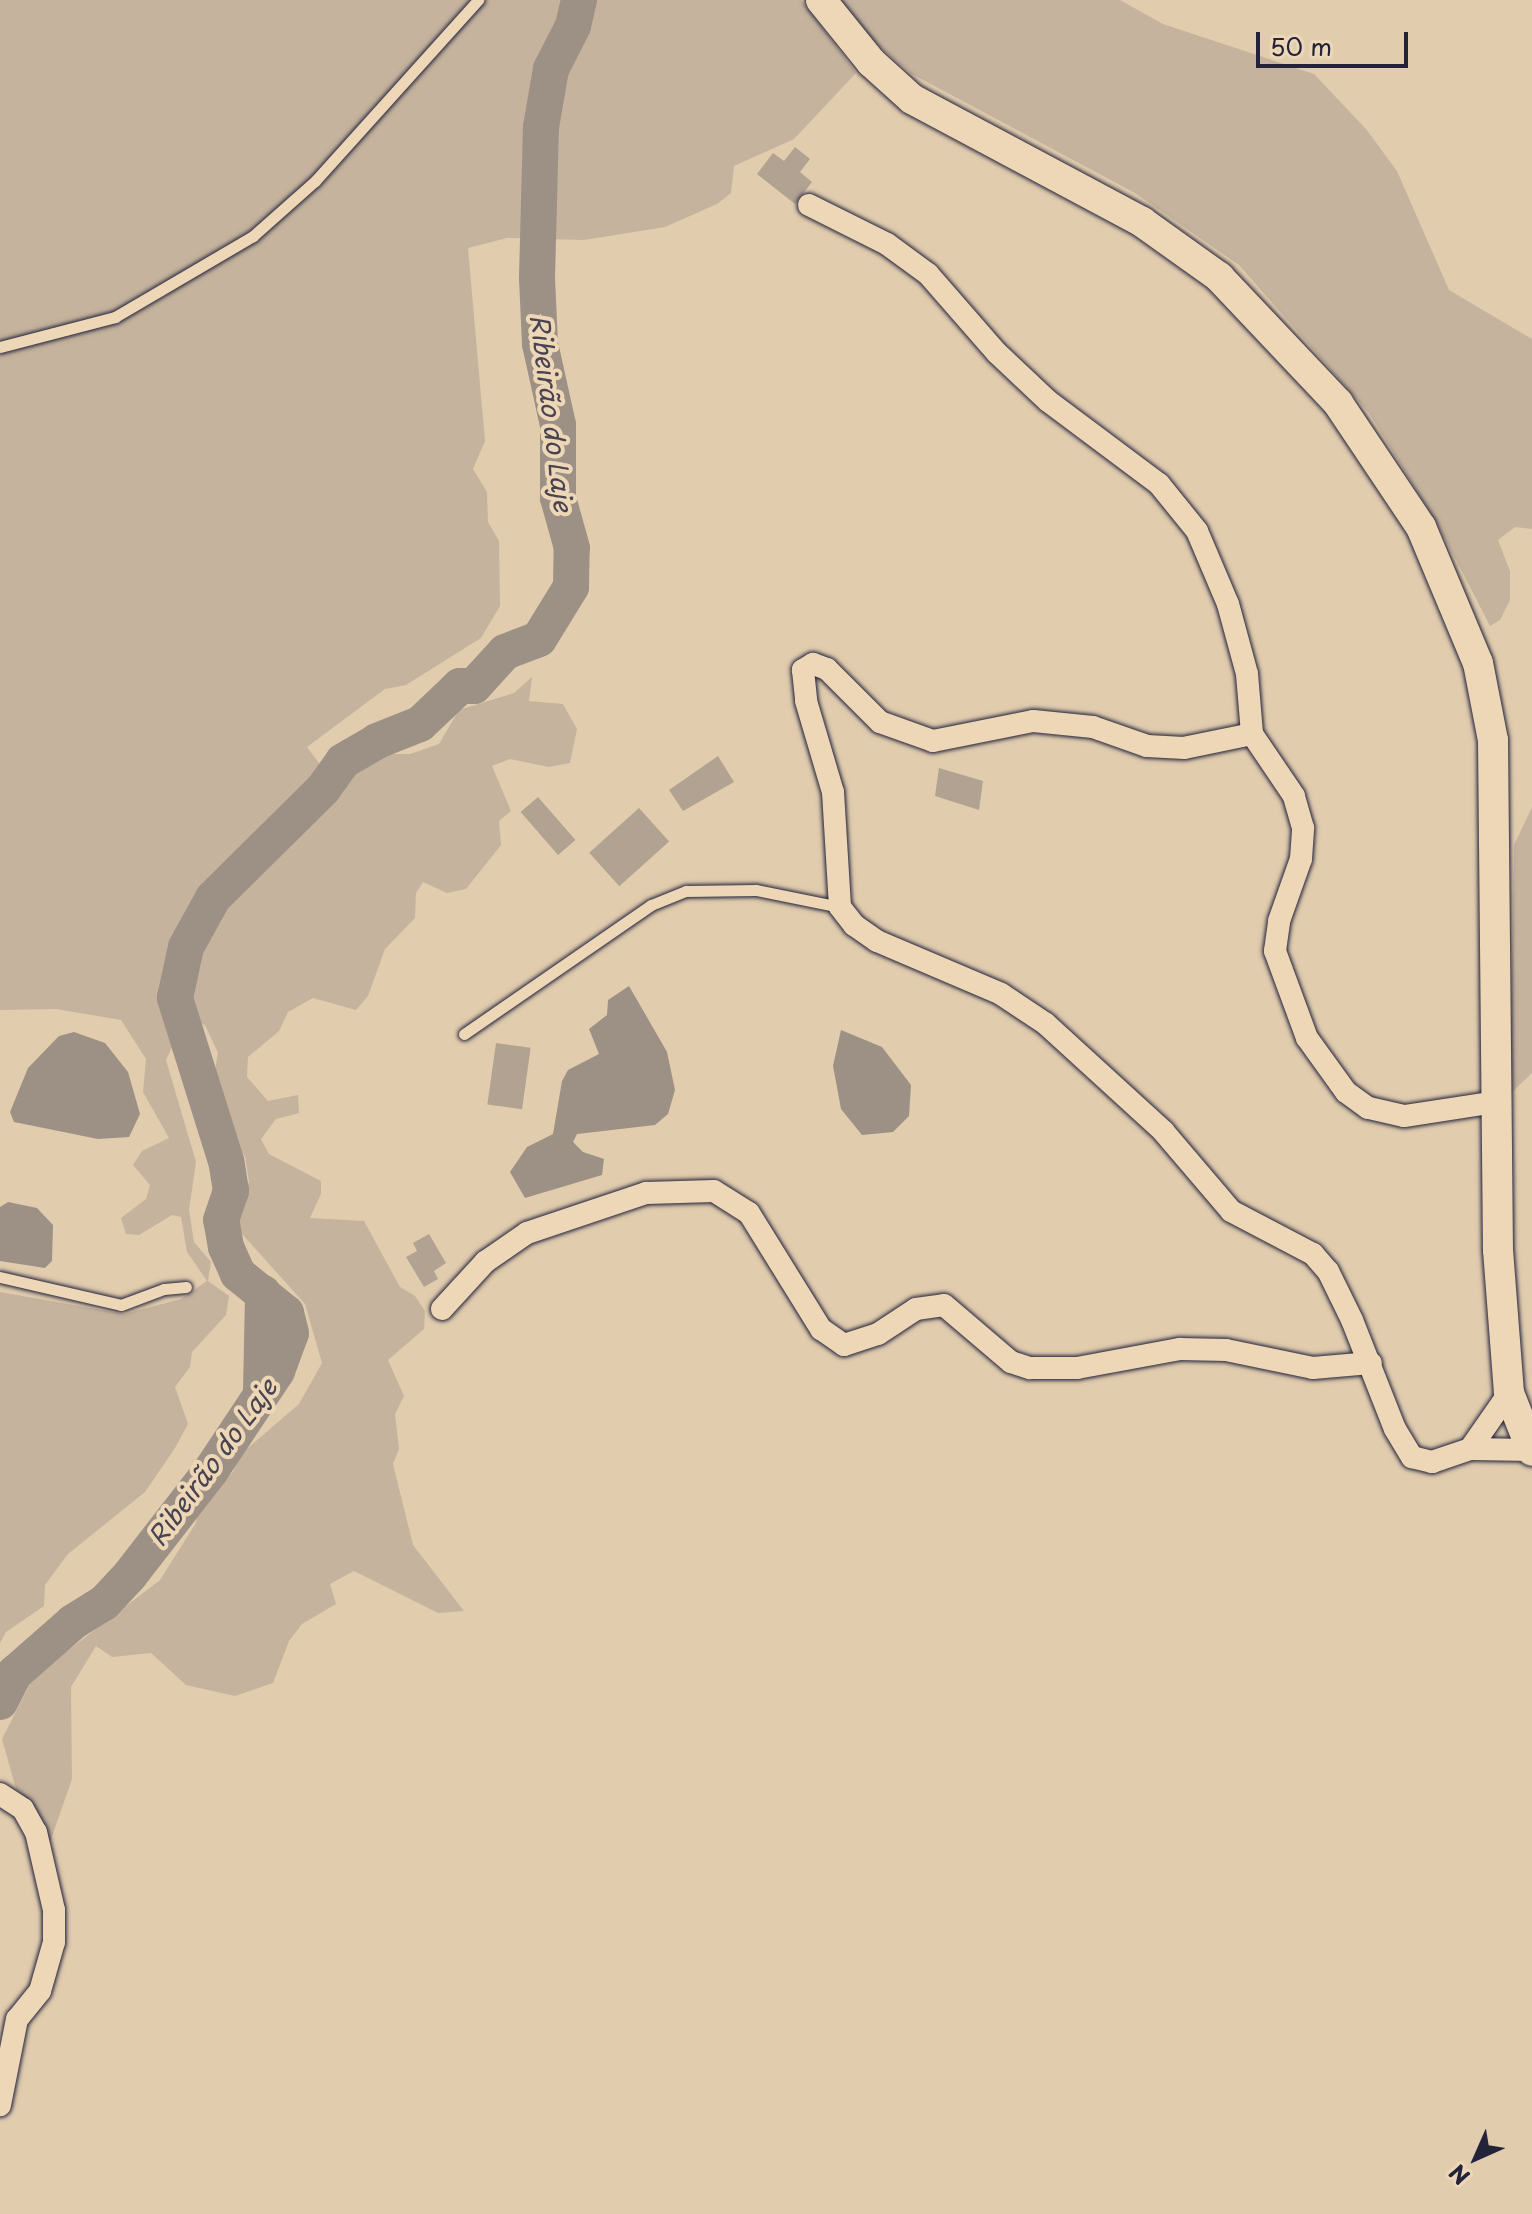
<!DOCTYPE html>
<meta charset="utf-8">
<style>
body{margin:0}
#map{position:relative;width:1532px;height:2214px;overflow:hidden;background:#e1ccae;font-family:"Playpen Sans",sans-serif}
div>[style]{position:absolute}
[style*='--x']{left:calc(var(--x)*1px);top:calc(var(--y)*1px);width:calc(var(--w)*1px);rotate:calc(var(--a)*1deg)}
.green>*{inset:0;background:#c5b39d}
.water>*{inset:0;background:#9d9085}
.river>*{height:36px;margin:-18px;padding:0 18px;transform-origin:18px;border-radius:18px;background:#9d9085}
.building>*{inset:0;background:#b1a291;transform-origin:0 0}
.roads{filter:drop-shadow(0 0 2px #22223b) drop-shadow(0 0 2px #22223b)}
.service>*{height:11px;margin:-5.5px;padding:0 5.5px;transform-origin:5.5px;border-radius:5.5px;background:#edd7b6}
.minor>*{height:22px;margin:-11px;padding:0 11px;transform-origin:11px;border-radius:11px;background:#edd7b6}
.secondary>*{height:30px;margin:-15px;padding:0 15px;transform-origin:15px;border-radius:15px;background:#edd7b6}
span{translate:-50% -50%;white-space:nowrap;text-align:center;line-height:1.15;-webkit-text-stroke:8px #edd7b6;paint-order:stroke}
.water-label{font-size:26px;color:#474351;font-style:italic}
.north{position:absolute;left:1436px;top:2118px;width:80px;height:80px;-webkit-text-stroke:6px #edd7b6;paint-order:stroke;rotate:225deg;font-size:22px;font-weight:700;line-height:32px;text-align:center;color:#22223b}
.north::after{content:'';display:block;margin:auto;width:28px;height:36px;background:#22223b;clip-path:polygon(50% 0,100% 100%,50% 72%,0 100%)}
.scale{position:absolute;left:1256px;top:32px;width:152px;height:36px;box-sizing:border-box;border:4px solid #22223b;border-top:0;padding-left:10px;font-size:24px;line-height:28px;white-space:nowrap;color:#22223b;-webkit-text-stroke:6px #edd7b6;paint-order:stroke}
</style>
<div id="map">
<div class="green">
<i style="clip-path:polygon(0 0,801px 0,856px 73px,794px 139px,734px 166px,731px 193px,717px 204px,665px 227px,584px 240px,507px 238px,468px 248px,485px 441px,473px 469px,487px 492px,488px 522px,499px 541px,500px 606px,481px 638px,406px 685px,385px 689px,307px 747px,339px 790px,357px 770px,382px 754px,410px 754px,439px 744px,459px 710px,514px 693px,532px 677px,529px 701px,563px 704px,577px 729px,570px 763px,549px 767px,510px 759px,492px 766px,511px 811px,499px 821px,501px 845px,466px 889px,447px 893px,423px 882px,416px 893px,415px 918px,385px 949px,368px 996px,356px 1010px,313px 998px,288px 1012px,279px 1031px,248px 1057px,247px 1077px,268px 1101px,298px 1095px,299px 1113px,276px 1119px,261px 1139px,269px 1154px,321px 1181px,321px 1194px,310px 1218px,364px 1221px,400px 1287px,415px 1296px,425px 1311px,424px 1329px,388px 1360px,404px 1396px,395px 1414px,399px 1449px,393px 1464px,413px 1545px,464px 1611px,438px 1613px,354px 1571px,330px 1584px,336px 1604px,302px 1624px,289px 1641px,273px 1683px,235px 1696px,186px 1685px,151px 1653px,112px 1657px,96px 1646px,71px 1687px,72px 1779px,49px 1845px,34px 1808px,16px 1789px,2px 1739px,34px 1676px,45px 1662px,62px 1655px,160px 1580px,196px 1523px,198px 1507px,233px 1472px,241px 1454px,299px 1404px,322px 1363px,305px 1304px,235px 1226px,232px 1214px,249px 1182px,245px 1156px,234px 1144px,213px 1082px,218px 1053px,205px 1025px,192px 1021px,180px 1030px,166px 1060px,196px 1162px,189px 1210px,194px 1242px,211px 1262px,208px 1281px,229px 1296px,226px 1315px,192px 1352px,190px 1367px,175px 1387px,188px 1424px,175px 1448px,145px 1492px,68px 1554px,45px 1585px,44px 1606px,6px 1632px,0 1643px,0 1292px,124px 1314px,181px 1299px,207px 1281px,187px 1252px,181px 1217px,172px 1215px,139px 1235px,126px 1234px,121px 1218px,146px 1199px,150px 1185px,133px 1165px,142px 1151px,169px 1138px,143px 1092px,146px 1059px,121px 1020px,56px 1009px,0 1010px)"></i>
<i style="clip-path:polygon(841px 0,1120px 0,1163px 24px,1314px 74px,1366px 129px,1397px 171px,1449px 290px,1532px 339px,1532px 529px,1515px 527px,1498px 540px,1510px 571px,1510px 600px,1500px 620px,1490px 626px,1438px 525px,1369px 413px,1239px 265px,1135px 193px,912px 74px,872px 40px)"></i>
<i style="clip-path:polygon(1532px 807px,1532px 1073px,1510px 1094px,1514px 845px)"></i>
</div>
<div class="water">
<i style="clip-path:polygon(629px 986px,667px 1052px,675px 1090px,668px 1114px,655px 1125px,577px 1134px,573px 1142px,583px 1152px,604px 1159px,602px 1175px,525px 1198px,510px 1172px,527px 1147px,553px 1134px,562px 1081px,568px 1070px,599px 1054px,589px 1029px,607px 1015px,608px 1000px)"></i>
<i style="clip-path:polygon(841px 1030px,882px 1047px,911px 1085px,909px 1116px,893px 1132px,862px 1135px,841px 1109px,833px 1066px)"></i>
<i style="clip-path:polygon(74px 1032px,105px 1043px,128px 1072px,140px 1114px,129px 1137px,98px 1139px,14px 1122px,10px 1112px,28px 1068px,59px 1036px)"></i>
<i style="clip-path:polygon(8px 1202px,37px 1208px,53px 1225px,52px 1261px,45px 1268px,0 1261px,0 1207px)"></i>
</div>
<div class="river">
<i style="--x:261;--y:1391;--w:98;--a:-88.8"></i>
<i style="--x:0;--y:1702;--w:33;--a:-63"></i>
<i style="--x:15;--y:1673;--w:77;--a:-41.3"></i>
<i style="--x:73;--y:1622;--w:36;--a:-32"></i>
<i style="--x:104;--y:1603;--w:38;--a:-47"></i>
<i style="--x:130;--y:1575;--w:130;--a:-52.2"></i>
<i style="--x:210;--y:1472;--w:121;--a:-56.4"></i>
<i style="--x:277;--y:1371;--w:40;--a:-69.8"></i>
<i style="--x:291;--y:1333;--w:21;--a:-104"></i>
<i style="--x:286;--y:1313;--w:62;--a:-140.9"></i>
<i style="--x:238;--y:1274;--w:30;--a:-114"></i>
<i style="--x:226;--y:1247;--w:27;--a:-100"></i>
<i style="--x:221;--y:1220;--w:31;--a:-71"></i>
<i style="--x:231;--y:1191;--w:30;--a:-99"></i>
<i style="--x:226;--y:1161;--w:171;--a:-107.4"></i>
<i style="--x:175;--y:998;--w:52;--a:-77.8"></i>
<i style="--x:186;--y:947;--w:56;--a:-61.1"></i>
<i style="--x:213;--y:898;--w:155;--a:-44.7"></i>
<i style="--x:323;--y:789;--w:34;--a:-54"></i>
<i style="--x:343;--y:761;--w:39;--a:-30"></i>
<i style="--x:377;--y:741;--w:46;--a:-21.6"></i>
<i style="--x:420;--y:724;--w:55;--a:-43.5"></i>
<i style="--x:460;--y:686;--w:14;--a:0"></i>
<i style="--x:474;--y:686;--w:46;--a:-47.6"></i>
<i style="--x:505;--y:652;--w:36;--a:-21"></i>
<i style="--x:539;--y:639;--w:61;--a:-58.4"></i>
<i style="--x:571;--y:587;--w:39;--a:-89"></i>
<i style="--x:572;--y:548;--w:52;--a:-105.6"></i>
<i style="--x:558;--y:498;--w:73;--a:-90"></i>
<i style="--x:558;--y:425;--w:83;--a:-102.5"></i>
<i style="--x:540;--y:344;--w:66;--a:-92.6"></i>
<i style="--x:537;--y:278;--w:151;--a:-88.5"></i>
<i style="--x:541;--y:127;--w:59;--a:-80.2"></i>
<i style="--x:551;--y:69;--w:48;--a:-62.9"></i>
<i style="--x:573;--y:26;--w:27;--a:-77"></i>
</div>
<div class="building">
<i style="clip-path:polygon(795px 147px,810px 159px,800px 172px,812px 182px,795px 204px,757px 174px,773px 153px,784px 161px)"></i>
<i style="clip-path:polygon(718px 756px,734px 782px,683px 811px,669px 790px)"></i>
<i style="clip-path:polygon(939px 768px,983px 781px,979px 810px,935px 796px)"></i>
<i style="left:538px;top:797px;width:57px;height:23px;rotate:49deg"></i>
<i style="left:639px;top:808px;width:45px;height:67px;rotate:48deg"></i>
<i style="left:496px;top:1043px;width:35px;height:62px;rotate:8deg"></i>
<i style="clip-path:polygon(429px 1234px,446px 1263px,434px 1271px,438px 1279px,424px 1287px,406px 1257px,417px 1251px,413px 1243px)"></i>
</div>
<div class="roads">
<div class="service">
<i style="--x:0;--y:347;--w:119;--a:-14.6"></i>
<i style="--x:115;--y:317;--w:160;--a:-30.4"></i>
<i style="--x:253;--y:236;--w:83;--a:-41.6"></i>
<i style="--x:315;--y:181;--w:244;--a:-48"></i>
<i style="--x:464;--y:1034;--w:227;--a:-34.6"></i>
<i style="--x:651;--y:905;--w:38;--a:-22"></i>
<i style="--x:686;--y:891;--w:70;--a:-0.8"></i>
<i style="--x:756;--y:890;--w:86;--a:11.4"></i>
<i style="--x:0;--y:1277;--w:124;--a:13"></i>
<i style="--x:121;--y:1305;--w:46;--a:-20.4"></i>
<i style="--x:164;--y:1289;--w:22;--a:-5"></i>
</div>
<div class="minor">
<i style="--x:809;--y:205;--w:87;--a:26.6"></i>
<i style="--x:887;--y:244;--w:51;--a:36.2"></i>
<i style="--x:928;--y:274;--w:105;--a:48.9"></i>
<i style="--x:997;--y:353;--w:70;--a:43.3"></i>
<i style="--x:1048;--y:401;--w:139;--a:36.8"></i>
<i style="--x:1159;--y:484;--w:60;--a:51"></i>
<i style="--x:1197;--y:531;--w:79;--a:67"></i>
<i style="--x:1228;--y:604;--w:73;--a:74.8"></i>
<i style="--x:1247;--y:674;--w:60;--a:85.2"></i>
<i style="--x:1496;--y:1102;--w:93;--a:171.3"></i>
<i style="--x:1404;--y:1116;--w:37;--a:-167"></i>
<i style="--x:1368;--y:1108;--w:27;--a:-144"></i>
<i style="--x:1346;--y:1092;--w:67;--a:-125.8"></i>
<i style="--x:1307;--y:1038;--w:93;--a:-110.2"></i>
<i style="--x:1275;--y:951;--w:30;--a:-82"></i>
<i style="--x:1279;--y:921;--w:66;--a:-70.5"></i>
<i style="--x:1301;--y:859;--w:31;--a:-86"></i>
<i style="--x:1303;--y:828;--w:33;--a:-106"></i>
<i style="--x:1294;--y:796;--w:75;--a:-124.1"></i>
<i style="--x:1252;--y:734;--w:69;--a:168.4"></i>
<i style="--x:1184;--y:748;--w:37;--a:-177"></i>
<i style="--x:1147;--y:746;--w:57;--a:-160.6"></i>
<i style="--x:1093;--y:727;--w:60;--a:-174.3"></i>
<i style="--x:1033;--y:721;--w:102;--a:168.7"></i>
<i style="--x:933;--y:741;--w:56;--a:-160.3"></i>
<i style="--x:880;--y:722;--w:75;--a:-135"></i>
<i style="--x:827;--y:669;--w:15;--a:-160"></i>
<i style="--x:813;--y:664;--w:12;--a:149"></i>
<i style="--x:803;--y:670;--w:31;--a:84"></i>
<i style="--x:806;--y:701;--w:95;--a:73.5"></i>
<i style="--x:833;--y:792;--w:115;--a:86.5"></i>
<i style="--x:840;--y:907;--w:23;--a:52"></i>
<i style="--x:854;--y:925;--w:28;--a:35"></i>
<i style="--x:877;--y:941;--w:135;--a:23.1"></i>
<i style="--x:1001;--y:994;--w:54;--a:33.7"></i>
<i style="--x:1046;--y:1024;--w:159;--a:42.4"></i>
<i style="--x:1163;--y:1131;--w:105;--a:49.6"></i>
<i style="--x:1231;--y:1211;--w:93;--a:27.7"></i>
<i style="--x:1313;--y:1254;--w:23;--a:49"></i>
<i style="--x:1328;--y:1271;--w:55;--a:63.9"></i>
<i style="--x:1352;--y:1320;--w:117;--a:68.5"></i>
<i style="--x:1395;--y:1429;--w:33;--a:59"></i>
<i style="--x:1412;--y:1457;--w:21;--a:14"></i>
<i style="--x:1432;--y:1462;--w:40;--a:-18.9"></i>
<i style="--x:1470;--y:1449;--w:61;--a:0.9"></i>
<i style="--x:442;--y:1309;--w:64;--a:-47.5"></i>
<i style="--x:485;--y:1262;--w:51;--a:-34.6"></i>
<i style="--x:527;--y:1233;--w:126;--a:-18.6"></i>
<i style="--x:646;--y:1193;--w:68;--a:-1.7"></i>
<i style="--x:714;--y:1191;--w:41;--a:32.2"></i>
<i style="--x:749;--y:1213;--w:137;--a:58.2"></i>
<i style="--x:821;--y:1329;--w:28;--a:35"></i>
<i style="--x:844;--y:1345;--w:36;--a:-18"></i>
<i style="--x:878;--y:1334;--w:45;--a:-33.3"></i>
<i style="--x:916;--y:1309;--w:28;--a:-8"></i>
<i style="--x:944;--y:1305;--w:88;--a:40.4"></i>
<i style="--x:1011;--y:1362;--w:20;--a:18"></i>
<i style="--x:1030;--y:1368;--w:47;--a:0"></i>
<i style="--x:1077;--y:1368;--w:105;--a:-10.5"></i>
<i style="--x:1180;--y:1349;--w:46;--a:1.2"></i>
<i style="--x:1226;--y:1350;--w:89;--a:11.7"></i>
<i style="--x:1313;--y:1368;--w:58;--a:-4.9"></i>
<i style="--x:1470;--y:1449;--w:68;--a:-55.1"></i>
<i style="--x:0;--y:1794;--w:27;--a:33"></i>
<i style="--x:23;--y:1809;--w:26;--a:61"></i>
<i style="--x:36;--y:1832;--w:80;--a:77"></i>
<i style="--x:54;--y:1910;--w:32;--a:90"></i>
<i style="--x:54;--y:1942;--w:51;--a:105.9"></i>
<i style="--x:40;--y:1991;--w:36;--a:129"></i>
<i style="--x:17;--y:2019;--w:88;--a:101.2"></i>
</div>
<div class="secondary">
<i style="--x:821;--y:0;--w:80;--a:51.1"></i>
<i style="--x:871;--y:62;--w:55;--a:42.1"></i>
<i style="--x:912;--y:99;--w:261;--a:28.1"></i>
<i style="--x:1142;--y:222;--w:95;--a:35.5"></i>
<i style="--x:1219;--y:277;--w:173;--a:46.6"></i>
<i style="--x:1338;--y:403;--w:149;--a:56.2"></i>
<i style="--x:1421;--y:527;--w:147;--a:67.3"></i>
<i style="--x:1478;--y:663;--w:78;--a:79"></i>
<i style="--x:1493;--y:740;--w:510;--a:89.44"></i>
<i style="--x:1498;--y:1250;--w:143;--a:85.6"></i>
<i style="--x:1509;--y:1393;--w:62;--a:68.4"></i>
</div>
</div>
<div class="water-label">
<span style="left:552px;top:413px;rotate:83deg">Ribeirão do Laje</span>
<span style="left:212px;top:1462px;rotate:-54deg">Ribeirão do Laje</span>
</div>
<div class="north">N</div>
<div class="scale">50 m</div>
</div>
